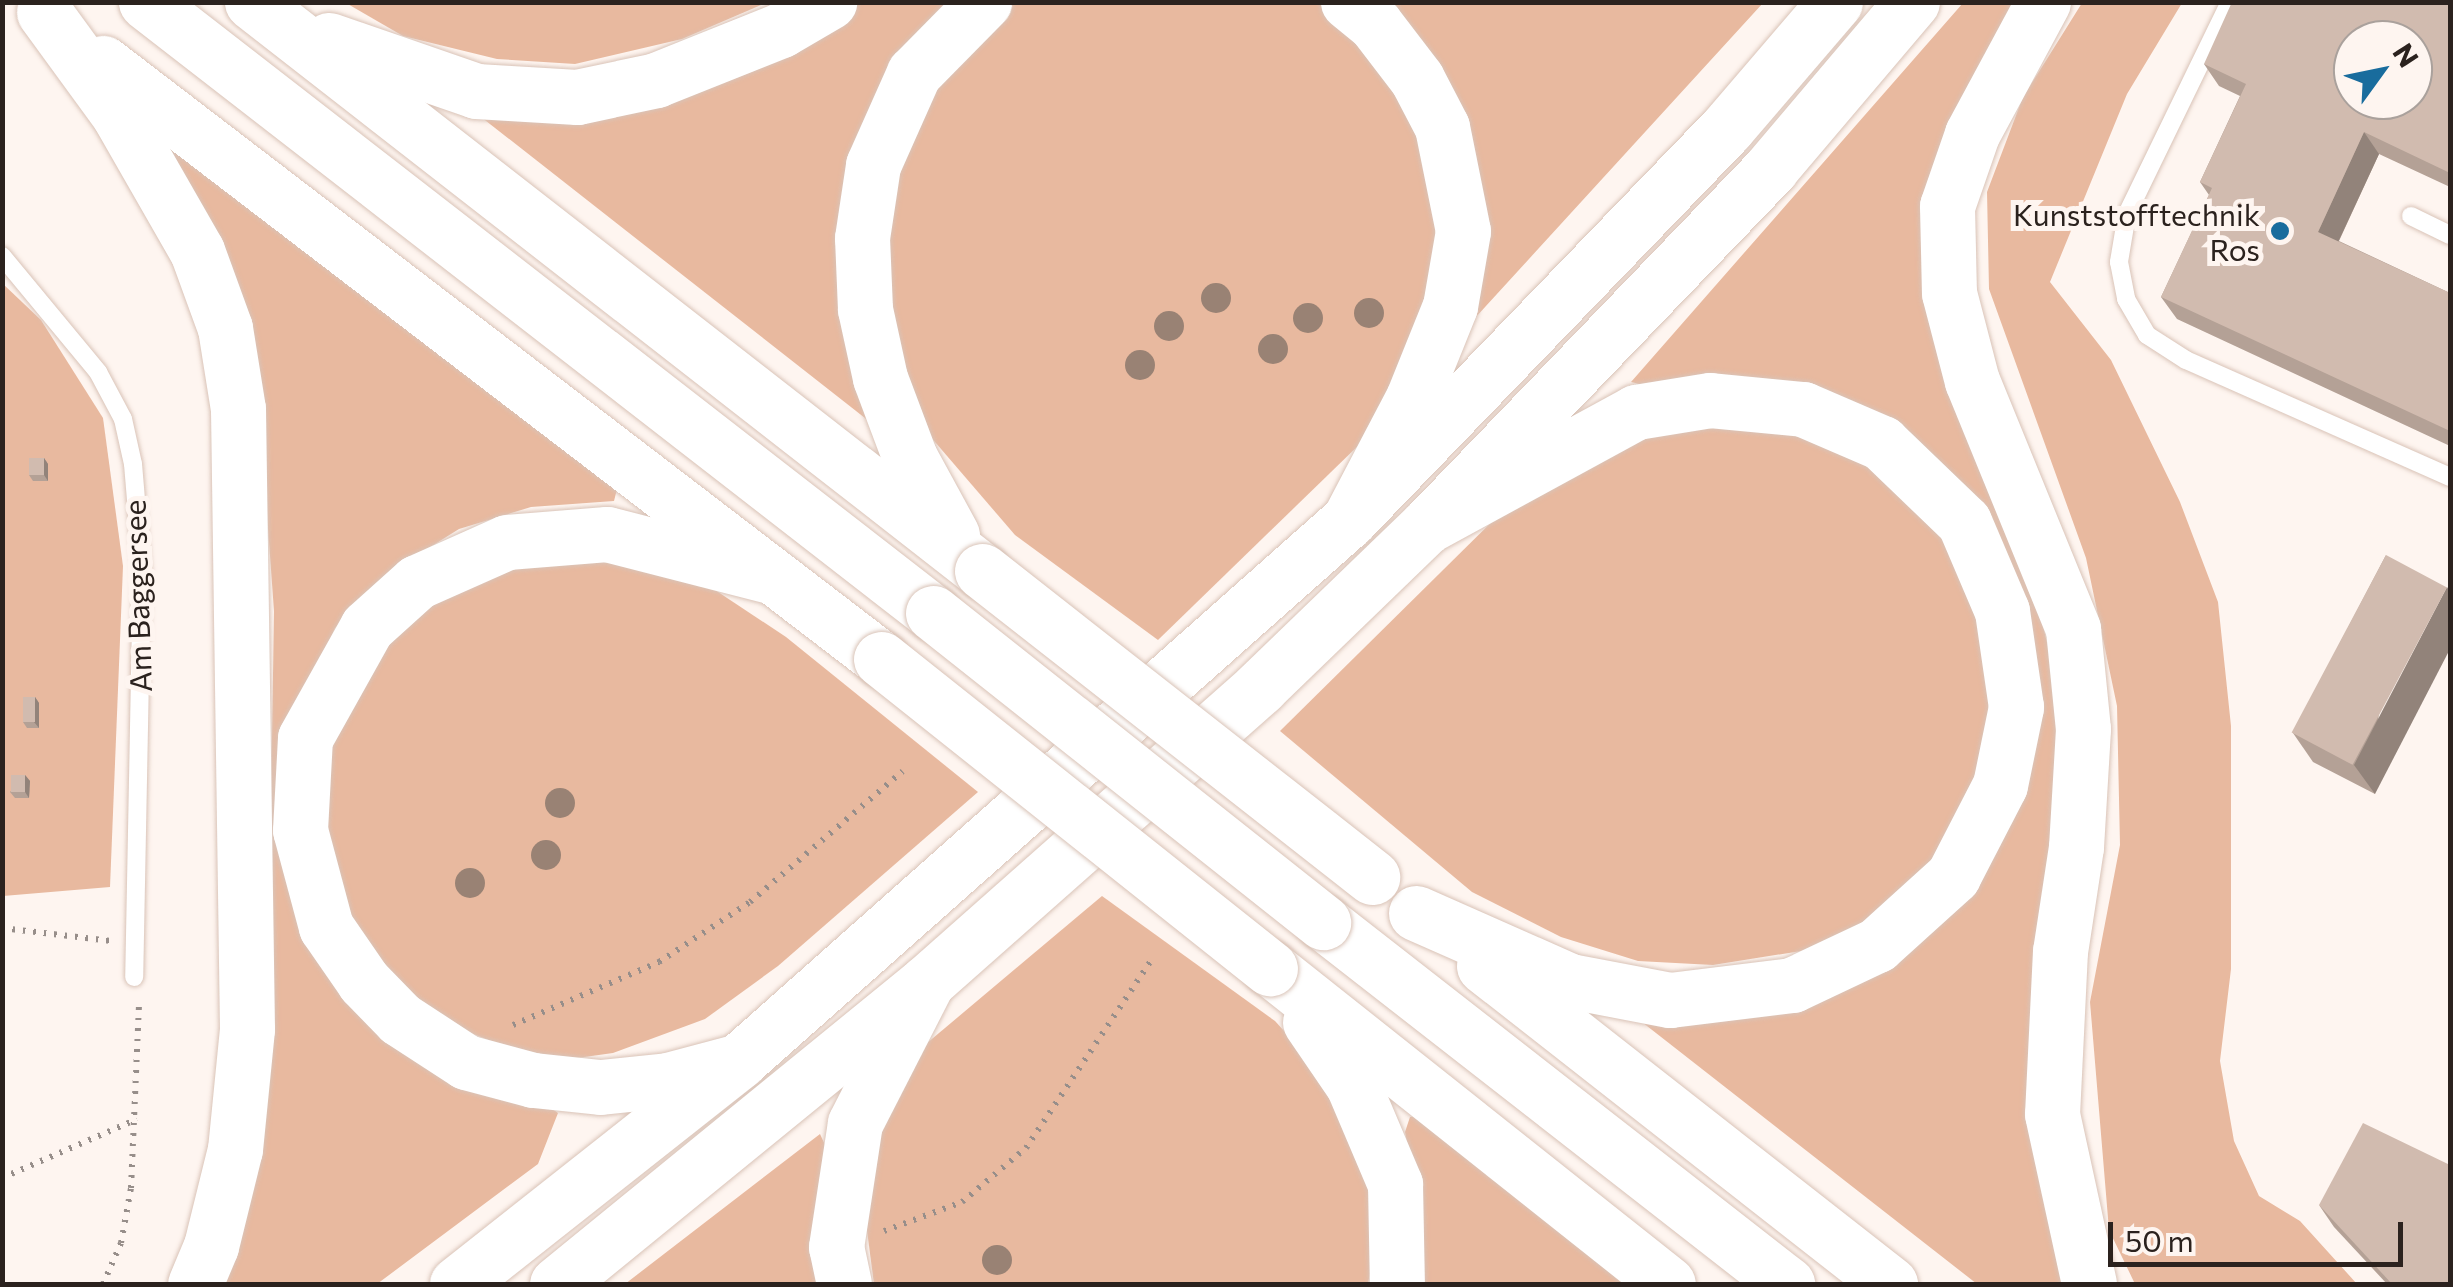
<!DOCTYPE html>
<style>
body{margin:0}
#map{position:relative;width:2453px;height:1287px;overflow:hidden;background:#fef5f0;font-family:Commissioner,sans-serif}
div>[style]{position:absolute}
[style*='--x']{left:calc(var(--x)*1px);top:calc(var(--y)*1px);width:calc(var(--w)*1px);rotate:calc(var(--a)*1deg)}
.green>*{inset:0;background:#e8b99f}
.path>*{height:6px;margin-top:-3px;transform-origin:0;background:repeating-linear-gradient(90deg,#978e8a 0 2.5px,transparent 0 10.5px)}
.roads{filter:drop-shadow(0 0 2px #d9c3b7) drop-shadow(0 0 2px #d9c3b7)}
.service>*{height:18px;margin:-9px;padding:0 9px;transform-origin:9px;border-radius:9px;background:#fff}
.trunk>*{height:55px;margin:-27.5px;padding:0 27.5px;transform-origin:27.5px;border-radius:27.5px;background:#fff}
.motorway>*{height:55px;margin:-27.5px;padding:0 27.5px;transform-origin:27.5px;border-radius:27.5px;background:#fff}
.bridges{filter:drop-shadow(0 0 2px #d9c3b7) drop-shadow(0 0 2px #d9c3b7)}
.motorway-bridge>*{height:55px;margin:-27.5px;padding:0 27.5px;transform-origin:27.5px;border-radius:27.5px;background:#fff}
.trees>*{width:30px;height:30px;margin:-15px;border-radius:50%;background:#998274}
.wall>*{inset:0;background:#b4a196}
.shaded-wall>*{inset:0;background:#92837a}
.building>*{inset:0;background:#d1bbaf;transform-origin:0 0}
.dots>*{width:28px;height:28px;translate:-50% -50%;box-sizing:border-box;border:5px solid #fef5f0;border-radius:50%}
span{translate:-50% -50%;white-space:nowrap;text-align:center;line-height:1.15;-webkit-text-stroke:10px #fef5f0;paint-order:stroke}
.poi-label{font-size:30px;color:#2b221e}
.right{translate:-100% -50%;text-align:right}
.street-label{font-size:30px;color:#2b221e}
.frame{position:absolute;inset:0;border:5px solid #2b221e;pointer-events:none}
.north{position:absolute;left:2333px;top:20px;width:100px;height:100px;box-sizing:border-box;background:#fef5f0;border:2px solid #aaa19c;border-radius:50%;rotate:57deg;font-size:28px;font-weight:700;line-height:40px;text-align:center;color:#2b221e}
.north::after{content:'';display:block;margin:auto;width:35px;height:45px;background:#196c9d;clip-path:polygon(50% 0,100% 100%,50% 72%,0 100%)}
.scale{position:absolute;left:2108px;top:1222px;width:295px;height:45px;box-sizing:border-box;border:5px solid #2b221e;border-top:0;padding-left:12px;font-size:30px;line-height:35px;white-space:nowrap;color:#2b221e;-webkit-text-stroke:8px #fef5f0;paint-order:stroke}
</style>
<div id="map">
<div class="green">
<i style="clip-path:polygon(346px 3px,766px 3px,682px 39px,575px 64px,497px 59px,403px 36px)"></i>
<i style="clip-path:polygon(855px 3px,958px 3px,861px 157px,879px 429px,453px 95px,482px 100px)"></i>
<i style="clip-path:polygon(1008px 3px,1329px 3px,1365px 35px,1446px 191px,1438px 304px,1363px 441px,1158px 640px,1015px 535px,929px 435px,891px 335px,888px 193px,950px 59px)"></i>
<i style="clip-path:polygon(1366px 3px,1763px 3px,1475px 318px,1467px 296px,1475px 227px)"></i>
<i style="clip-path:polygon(1963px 3px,2015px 3px,1936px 174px,2052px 664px,2060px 757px,2070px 1284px,1977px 1284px,1624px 1008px,1853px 972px,2030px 730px,1919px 450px,1631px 382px)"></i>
<i style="clip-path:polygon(2082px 3px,2182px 3px,2127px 94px,2050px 282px,2111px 360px,2180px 502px,2218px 602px,2231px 726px,2231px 969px,2220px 1061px,2234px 1141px,2259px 1196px,2300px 1221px,2357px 1284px,2135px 1284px,2109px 1230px,2090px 1002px,2120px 845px,2117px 706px,2086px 558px,1989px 289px,1987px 192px,2023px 97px)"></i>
<i style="clip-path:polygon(163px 134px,617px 489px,614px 501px,531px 507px,459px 529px,403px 564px,335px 628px,284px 746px,305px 935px,558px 1113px,538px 1164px,377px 1284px,221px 1284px,266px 1118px,274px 611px,254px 335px,221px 250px)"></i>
<i style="clip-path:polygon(2px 283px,41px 320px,103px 418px,123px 566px,110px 887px,3px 896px)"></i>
<i style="clip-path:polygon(1712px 415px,1836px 439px,1935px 515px,1995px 652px,1980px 787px,1922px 882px,1826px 947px,1713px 965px,1638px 961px,1561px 937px,1472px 892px,1280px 731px,1521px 493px,1585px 453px)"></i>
<i style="clip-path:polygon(536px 552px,682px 568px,786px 637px,978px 792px,778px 966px,705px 1019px,613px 1053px,570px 1059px,506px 1047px,446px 1023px,408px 997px,343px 908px,325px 858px,327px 759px,362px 675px,423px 605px)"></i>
<i style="clip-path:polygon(1102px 896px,1275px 1021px,1316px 1066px,1370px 1175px,1377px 1234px,1368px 1284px,874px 1284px,862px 1192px,873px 1134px,920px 1049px)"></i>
<i style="clip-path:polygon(1424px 1115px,1639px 1284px,1413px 1284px,1422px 1217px,1405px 1132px,1410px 1117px)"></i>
<i style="clip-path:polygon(820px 1134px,826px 1147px,815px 1217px,824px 1284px,625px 1284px)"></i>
</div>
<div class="path">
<i style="--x:2;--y:928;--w:110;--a:6.8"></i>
<i style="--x:513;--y:1025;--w:159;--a:-23.3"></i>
<i style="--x:659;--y:962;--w:109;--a:-33.4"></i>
<i style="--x:750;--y:902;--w:201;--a:-40.6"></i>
<i style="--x:2;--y:1178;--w:147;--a:-23.6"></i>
<i style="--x:884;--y:1231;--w:83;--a:-20.4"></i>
<i style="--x:962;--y:1202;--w:84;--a:-40.2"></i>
<i style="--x:1026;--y:1148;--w:224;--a:-56.3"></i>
<i style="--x:103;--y:1284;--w:45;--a:-66.3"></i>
<i style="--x:121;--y:1243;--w:56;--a:-79.7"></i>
<i style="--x:131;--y:1188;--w:185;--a:-87.5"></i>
</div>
<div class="roads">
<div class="service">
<i style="--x:2230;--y:2;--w:236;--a:115.9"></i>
<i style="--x:2127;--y:214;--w:49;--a:99.5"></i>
<i style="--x:2119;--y:262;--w:38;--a:79"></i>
<i style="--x:2126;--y:299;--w:42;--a:59.7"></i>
<i style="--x:2147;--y:335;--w:46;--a:32.7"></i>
<i style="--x:2186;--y:360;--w:289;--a:23.9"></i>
<i style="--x:2411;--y:216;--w:43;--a:26"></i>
<i style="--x:2;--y:256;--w:151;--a:50.4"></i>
<i style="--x:98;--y:372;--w:53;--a:62"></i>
<i style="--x:123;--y:419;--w:46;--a:77.5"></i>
<i style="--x:133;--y:464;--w:107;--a:85.2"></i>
<i style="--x:142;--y:571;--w:406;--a:91.1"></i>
</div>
<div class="trunk">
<i style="--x:457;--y:1284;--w:360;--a:-38.3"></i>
<i style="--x:739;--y:1061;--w:815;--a:-41.57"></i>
<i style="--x:1349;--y:520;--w:545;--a:-46.04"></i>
<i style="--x:1727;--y:128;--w:166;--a:-49.4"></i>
<i style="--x:557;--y:1284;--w:478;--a:-39.2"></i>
<i style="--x:927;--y:982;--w:445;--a:-41.5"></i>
<i style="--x:1260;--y:687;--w:232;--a:-44"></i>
<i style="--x:1427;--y:526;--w:496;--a:-46.1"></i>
<i style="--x:1771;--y:168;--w:218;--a:-49.7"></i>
</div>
<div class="motorway">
<i style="--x:146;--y:2;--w:996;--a:37.82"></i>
<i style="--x:252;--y:2;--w:926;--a:37.93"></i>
<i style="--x:1348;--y:2;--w:35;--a:39"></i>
<i style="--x:1375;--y:24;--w:69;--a:52.6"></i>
<i style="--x:1417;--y:79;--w:54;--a:62.5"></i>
<i style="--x:1442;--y:127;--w:106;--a:78.6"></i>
<i style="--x:1463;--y:231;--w:76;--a:99.8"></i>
<i style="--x:1450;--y:306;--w:99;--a:111.9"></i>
<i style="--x:1413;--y:398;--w:138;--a:117.7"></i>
<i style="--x:2043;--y:2;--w:150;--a:118.3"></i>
<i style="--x:1972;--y:134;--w:76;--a:109.1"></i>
<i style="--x:1947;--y:206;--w:87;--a:88.7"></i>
<i style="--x:1949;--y:293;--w:91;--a:75.4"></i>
<i style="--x:1972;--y:381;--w:268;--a:67.8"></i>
<i style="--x:2073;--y:629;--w:100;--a:84.3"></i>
<i style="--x:2083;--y:729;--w:118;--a:93.4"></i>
<i style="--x:2076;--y:847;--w:105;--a:98.7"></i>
<i style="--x:2060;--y:951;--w:163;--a:92.8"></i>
<i style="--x:2052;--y:1114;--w:174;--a:77.7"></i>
<i style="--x:44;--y:12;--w:127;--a:53.9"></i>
<i style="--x:119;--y:115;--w:157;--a:60.2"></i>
<i style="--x:197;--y:251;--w:82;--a:70"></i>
<i style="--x:225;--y:328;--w:82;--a:80.9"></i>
<i style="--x:238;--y:409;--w:620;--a:89.17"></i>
<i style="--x:247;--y:1029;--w:121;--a:95.7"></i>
<i style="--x:235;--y:1149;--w:100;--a:103.9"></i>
<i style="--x:211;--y:1246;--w:41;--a:112.8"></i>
<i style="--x:329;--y:40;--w:156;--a:19.1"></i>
<i style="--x:476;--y:91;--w:101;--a:3.4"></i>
<i style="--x:577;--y:97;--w:81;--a:-12.1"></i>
<i style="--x:656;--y:80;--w:135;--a:-21.8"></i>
<i style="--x:781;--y:30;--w:56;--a:-30.3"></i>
<i style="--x:103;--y:63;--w:980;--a:37.45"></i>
<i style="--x:952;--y:535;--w:88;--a:-118.6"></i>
<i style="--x:910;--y:458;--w:85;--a:-110.6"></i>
<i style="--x:880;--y:378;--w:71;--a:-102.3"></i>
<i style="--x:865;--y:309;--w:71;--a:-92.4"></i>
<i style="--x:862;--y:238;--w:74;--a:-81.4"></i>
<i style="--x:873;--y:165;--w:101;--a:-66"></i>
<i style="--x:914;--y:73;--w:100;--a:-45.4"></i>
<i style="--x:1416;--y:913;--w:168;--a:23.8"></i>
<i style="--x:1570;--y:981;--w:102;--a:10.8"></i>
<i style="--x:1670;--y:1000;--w:123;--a:-7"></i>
<i style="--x:1792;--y:985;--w:94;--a:-25.2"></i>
<i style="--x:1877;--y:945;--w:103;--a:-42.2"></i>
<i style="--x:1953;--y:876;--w:102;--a:-62.7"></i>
<i style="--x:2000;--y:785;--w:80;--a:-78.4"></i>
<i style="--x:2016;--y:707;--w:97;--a:-98.3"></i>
<i style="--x:2002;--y:611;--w:97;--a:-113.1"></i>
<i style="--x:1964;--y:522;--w:114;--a:-136.1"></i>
<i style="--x:1882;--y:443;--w:86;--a:-156.7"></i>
<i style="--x:1803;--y:409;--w:93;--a:-174.5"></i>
<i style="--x:1710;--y:400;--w:75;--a:170.8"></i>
<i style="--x:1636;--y:412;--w:238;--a:151.4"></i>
<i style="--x:1323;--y:922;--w:589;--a:37.96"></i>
<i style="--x:1484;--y:966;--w:516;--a:38.07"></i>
<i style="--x:1270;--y:968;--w:508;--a:38.45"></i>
<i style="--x:1310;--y:1022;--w:76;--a:55.7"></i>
<i style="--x:1353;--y:1085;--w:108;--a:67"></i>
<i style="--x:1395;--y:1184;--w:100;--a:88.9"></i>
<i style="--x:739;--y:1061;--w:73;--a:165"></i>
<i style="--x:668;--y:1080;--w:68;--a:174.1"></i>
<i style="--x:600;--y:1087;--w:67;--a:-174"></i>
<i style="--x:533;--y:1080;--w:69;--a:-165"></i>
<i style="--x:466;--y:1062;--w:79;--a:-146.9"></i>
<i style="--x:400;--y:1019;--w:52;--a:-134.2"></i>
<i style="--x:364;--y:982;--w:67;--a:-124.6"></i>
<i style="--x:326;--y:927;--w:100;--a:-105"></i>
<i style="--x:300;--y:830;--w:92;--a:-86.9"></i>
<i style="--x:305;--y:738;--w:127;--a:-60.8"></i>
<i style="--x:367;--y:627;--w:67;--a:-42"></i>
<i style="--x:417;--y:582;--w:98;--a:-24"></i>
<i style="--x:507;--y:542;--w:100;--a:-4.6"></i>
<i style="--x:607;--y:534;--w:172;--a:14.4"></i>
<i style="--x:844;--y:1284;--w:38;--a:-102"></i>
<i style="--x:836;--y:1247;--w:125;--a:-81.3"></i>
<i style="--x:855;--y:1123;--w:158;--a:-62.9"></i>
</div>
</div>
<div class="bridges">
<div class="motorway-bridge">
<i style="--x:982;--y:571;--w:496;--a:38.1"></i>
<i style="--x:933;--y:613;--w:498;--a:38.4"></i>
<i style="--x:881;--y:659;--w:497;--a:38.5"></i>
</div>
</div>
<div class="trees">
<i style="left:1216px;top:298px"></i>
<i style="left:1369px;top:313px"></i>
<i style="left:1308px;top:318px"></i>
<i style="left:1169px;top:326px"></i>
<i style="left:1273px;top:349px"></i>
<i style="left:1140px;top:365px"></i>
<i style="left:560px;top:803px"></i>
<i style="left:546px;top:855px"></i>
<i style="left:470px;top:883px"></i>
<i style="left:997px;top:1260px"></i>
</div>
<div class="wall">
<i style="clip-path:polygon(2450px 2px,2450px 187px,2379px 154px,2339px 241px,2450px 293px,2450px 446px,2177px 319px,2161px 297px,2209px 195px,2200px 182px,2240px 96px,2219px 86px,2204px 64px)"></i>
<i style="clip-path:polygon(44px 458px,48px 464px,48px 481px,33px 481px,29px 475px)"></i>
<i style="clip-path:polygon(2386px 555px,2375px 794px,2313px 762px,2293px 733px)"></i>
<i style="clip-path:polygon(35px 697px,39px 703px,39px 728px,27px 728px,23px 722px)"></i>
<i style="clip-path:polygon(25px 775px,30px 781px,29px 798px,15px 798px,10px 792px)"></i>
<i style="clip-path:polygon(2319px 1205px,2450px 1284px,2387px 1284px,2334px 1227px)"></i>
</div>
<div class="shaded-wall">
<i style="clip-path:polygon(2364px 132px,2379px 154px,2333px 253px,2318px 232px)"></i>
<i style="clip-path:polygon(44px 458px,48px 464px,48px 481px,44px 475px)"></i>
<i style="clip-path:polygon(2447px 587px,2450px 592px,2450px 649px,2375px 794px,2354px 765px)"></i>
<i style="clip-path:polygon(35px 697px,39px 703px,39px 728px,34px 722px)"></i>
<i style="clip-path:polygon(25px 775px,30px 781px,29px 798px,25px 792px)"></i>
</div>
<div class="building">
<i style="clip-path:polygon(evenodd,2232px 2px,2450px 2px,2450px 173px,2364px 132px,2318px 232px,2450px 293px,2450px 431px,2161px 297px,2212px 188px,2200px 182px,2246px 84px,2204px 64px,2232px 2px,2353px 40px,2413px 40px,2413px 100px,2353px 100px,2353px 40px)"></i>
<i style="left:29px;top:458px;width:15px;height:17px"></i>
<i style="left:2386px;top:555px;width:69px;height:201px;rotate:28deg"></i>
<i style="left:23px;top:697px;width:12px;height:25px"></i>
<i style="left:11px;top:775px;width:14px;height:17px"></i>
<i style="clip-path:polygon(2363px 1123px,2450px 1165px,2450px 1284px,2392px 1284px,2319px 1205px)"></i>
</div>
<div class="dots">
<i style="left:2280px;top:231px;background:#196c9d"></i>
</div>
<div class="poi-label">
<span class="right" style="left:2260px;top:231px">Kunststofftechnik<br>Ros</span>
</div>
<div class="street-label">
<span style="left:137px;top:596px;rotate:-92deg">Am Baggersee</span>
</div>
<div class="frame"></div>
<div class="north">N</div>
<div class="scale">50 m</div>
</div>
